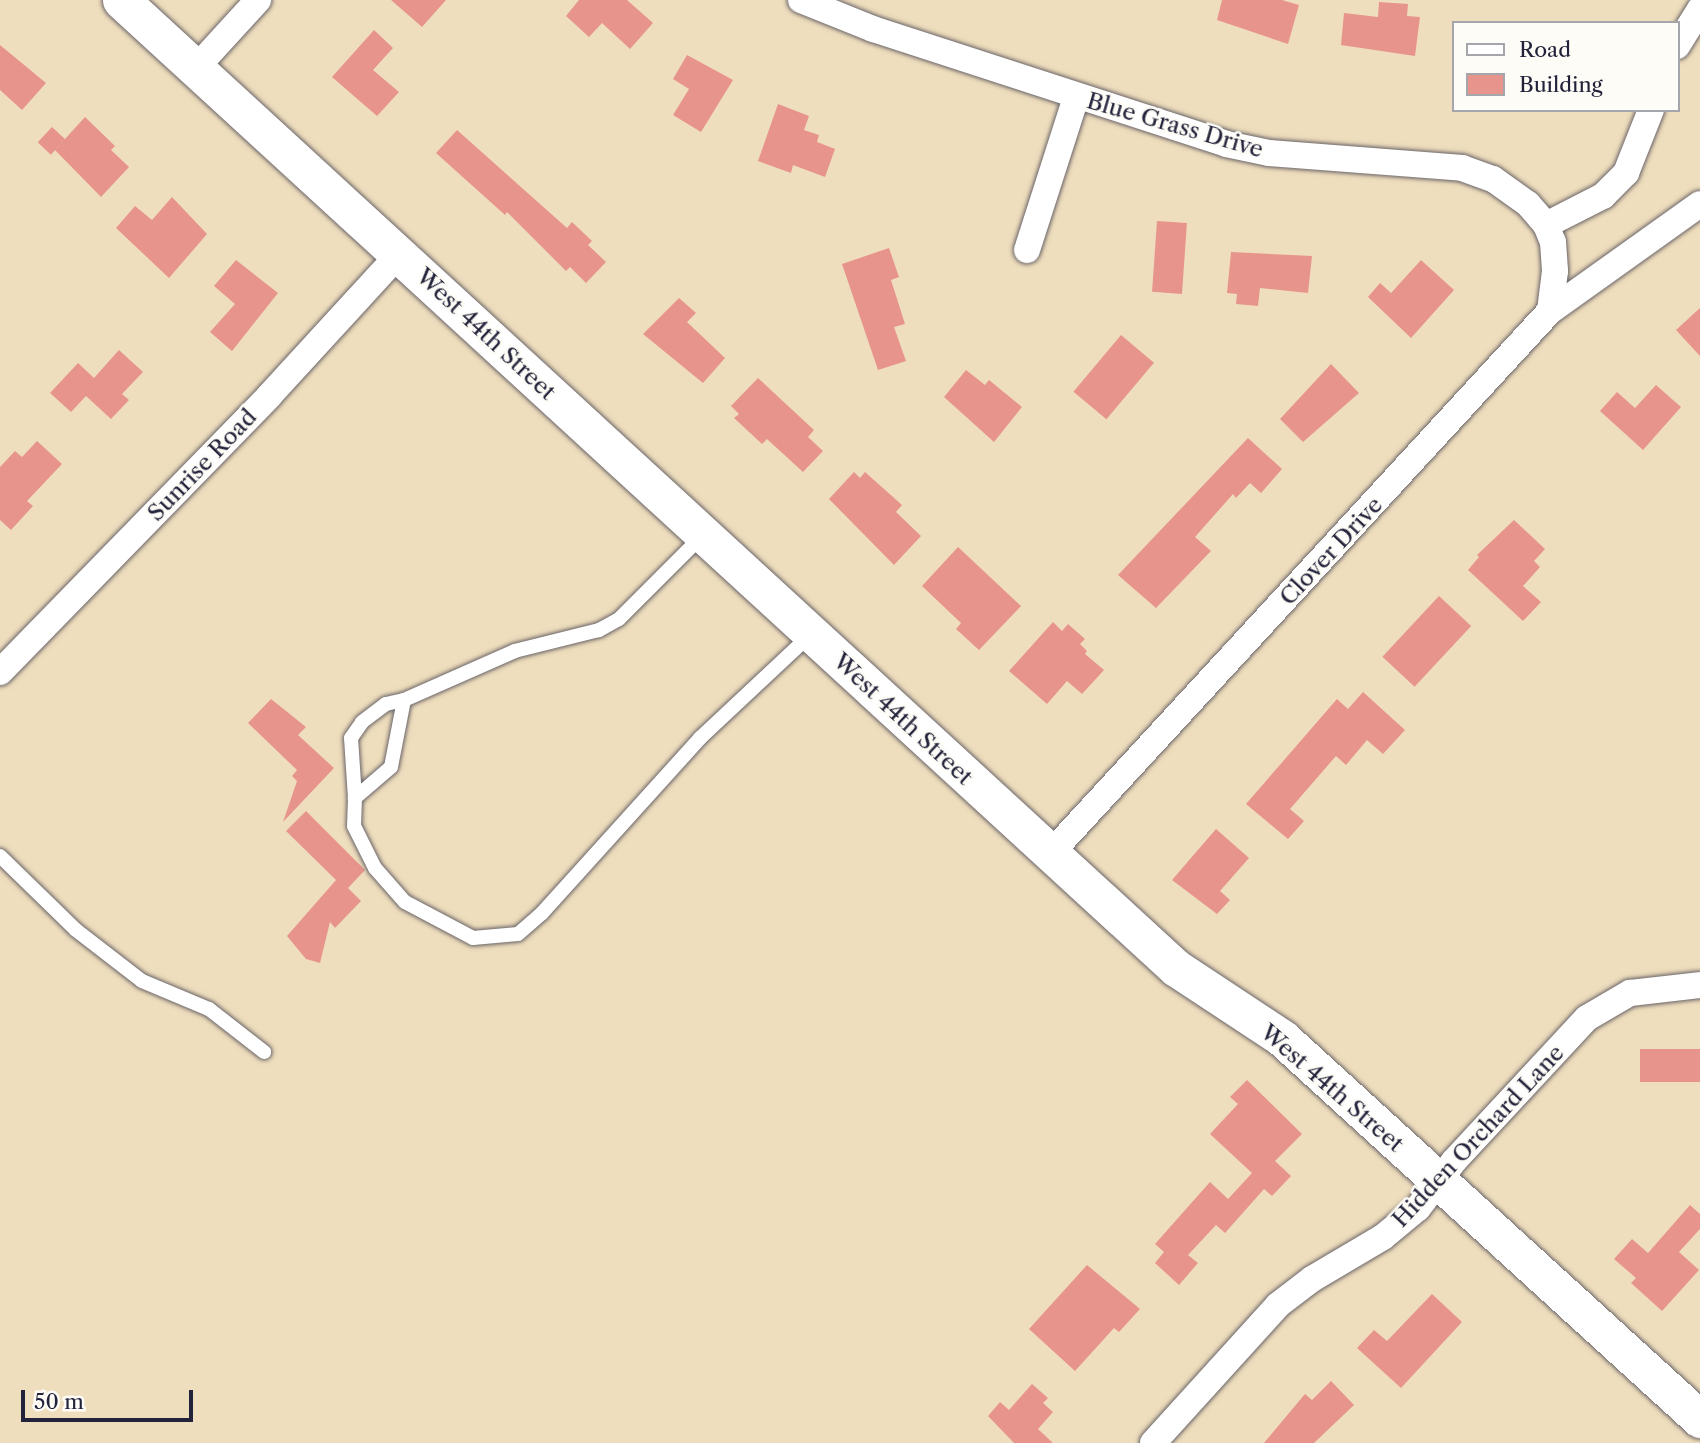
<!DOCTYPE html>
<style>
body{margin:0}
#map{position:relative;width:1700px;height:1443px;overflow:hidden;background:#efdebd;font-family:"Libre Caslon Text",serif}
div>[style]{position:absolute}
[style*='--x']{left:calc(var(--x)*1px);top:calc(var(--y)*1px);width:calc(var(--w)*1px);rotate:calc(var(--a)*1deg)}
.building>*{inset:0;background:#e7948d;transform-origin:0 0}
.roads{filter:drop-shadow(0 0 2px #6a6468) drop-shadow(0 0 2px #6a6468)}
.lane>*{height:14px;margin:-7px;padding:0 7px;transform-origin:7px;border-radius:7px;background:#fff}
.street>*{height:26px;margin:-13px;padding:0 13px;transform-origin:13px;border-radius:13px;background:#fff}
.secondary>*{height:37px;margin:-18.5px;padding:0 18.5px;transform-origin:18.5px;border-radius:18.5px;background:#fff}
span{translate:-50% -50%;white-space:nowrap;text-align:center;line-height:1.15;-webkit-text-stroke:5px #fdfcf7;paint-order:stroke}
.street-label{font-size:23px;color:#22223b}
.legend{position:absolute;left:1452px;top:21px;width:228px;height:91px;box-sizing:border-box;background:#fdfcf7;border:2px solid #a5a5ac;margin:0;padding:9px 12px;list-style:none;font-size:21px;color:#22223b}
.legend li{display:flex;align-items:center;gap:14px;height:35px}
.legend b{width:35px;border:2px solid #a5a5ac}
.scale{position:absolute;left:21px;top:1390px;width:172px;height:32px;box-sizing:border-box;border:4px solid #22223b;border-top:0;padding-left:9px;font-size:21px;line-height:24px;white-space:nowrap;color:#22223b;-webkit-text-stroke:5px #fdfcf7;paint-order:stroke}
</style>
<div id="map">
<div class="building">
<i style="clip-path:polygon(391px 0,446px 0,422px 27px)"></i>
<i style="clip-path:polygon(579px 0,627px 0,653px 23px,630px 49px,602px 23px,589px 37px,566px 16px)"></i>
<i style="clip-path:polygon(1222px 0,1282px 0,1299px 5px,1288px 44px,1217px 20px)"></i>
<i style="clip-path:polygon(1379px 2px,1408px 4px,1407px 16px,1420px 17px,1415px 56px,1341px 45px,1344px 13px,1378px 17px)"></i>
<i style="clip-path:polygon(374px 30px,393px 48px,373px 70px,399px 92px,377px 116px,332px 77px)"></i>
<i style="clip-path:polygon(0 45px,46px 83px,22px 110px,0 90px)"></i>
<i style="clip-path:polygon(687px 55px,733px 80px,701px 132px,673px 115px,689px 89px,673px 79px)"></i>
<i style="clip-path:polygon(778px 104px,809px 116px,804px 130px,819px 135px,817px 142px,835px 149px,825px 177px,793px 165px,791px 173px,758px 161px)"></i>
<i style="clip-path:polygon(85px 117px,115px 146px,111px 150px,129px 167px,101px 197px,55px 150px)"></i>
<i style="left:52px;top:127px;width:18px;height:21px;rotate:43deg"></i>
<i style="clip-path:polygon(457px 130px,567px 228px,572px 222px,592px 241px,588px 245px,606px 262px,586px 283px,570px 267px,566px 271px,507px 212px,505px 215px,436px 153px)"></i>
<i style="clip-path:polygon(172px 197px,207px 234px,169px 278px,116px 228px,135px 206px,152px 220px)"></i>
<i style="left:1157px;top:221px;width:30px;height:71px;rotate:4deg"></i>
<i style="clip-path:polygon(889px 248px,899px 277px,891px 280px,905px 324px,894px 327px,906px 361px,878px 370px,842px 264px)"></i>
<i style="clip-path:polygon(1231px 252px,1312px 256px,1308px 293px,1260px 288px,1258px 306px,1236px 304px,1237px 294px,1227px 293px)"></i>
<i style="clip-path:polygon(236px 260px,278px 293px,232px 351px,210px 332px,235px 304px,214px 286px)"></i>
<i style="clip-path:polygon(1421px 260px,1454px 290px,1411px 338px,1368px 297px,1380px 283px,1391px 293px)"></i>
<i style="clip-path:polygon(679px 298px,696px 313px,687px 322px,725px 358px,703px 383px,643px 334px)"></i>
<i style="clip-path:polygon(1700px 308px,1700px 356px,1676px 330px)"></i>
<i style="left:1121px;top:335px;width:43px;height:74px;rotate:40deg"></i>
<i style="clip-path:polygon(119px 350px,143px 372px,122px 394px,129px 400px,111px 419px,86px 396px,71px 412px,50px 393px,78px 363px,94px 378px)"></i>
<i style="clip-path:polygon(1331px 364px,1359px 393px,1303px 442px,1280px 419px)"></i>
<i style="clip-path:polygon(966px 370px,985px 385px,989px 380px,1022px 407px,994px 442px,944px 397px)"></i>
<i style="clip-path:polygon(758px 378px,814px 430px,808px 437px,823px 451px,803px 472px,767px 439px,762px 444px,734px 418px,739px 414px,731px 406px)"></i>
<i style="clip-path:polygon(1656px 385px,1681px 407px,1643px 450px,1600px 411px,1617px 392px,1635px 408px)"></i>
<i style="clip-path:polygon(1248px 438px,1282px 469px,1261px 493px,1250px 483px,1236px 498px,1233px 494px,1195px 537px,1211px 551px,1156px 608px,1118px 575px)"></i>
<i style="clip-path:polygon(37px 441px,62px 464px,27px 501px,33px 506px,11px 530px,0 520px,0 467px,15px 451px,22px 457px)"></i>
<i style="clip-path:polygon(854px 472px,860px 478px,865px 472px,902px 505px,896px 512px,921px 536px,894px 565px,829px 499px)"></i>
<i style="clip-path:polygon(1514px 520px,1545px 549px,1534px 561px,1540px 567px,1523px 586px,1541px 602px,1523px 621px,1468px 570px,1479px 557px,1477px 555px)"></i>
<i style="clip-path:polygon(958px 547px,1021px 606px,979px 650px,956px 629px,961px 623px,922px 586px)"></i>
<i style="left:1439px;top:596px;width:44px;height:83px;rotate:43deg"></i>
<i style="clip-path:polygon(1053px 622px,1062px 631px,1068px 624px,1085px 639px,1080px 644px,1087px 651px,1085px 654px,1104px 670px,1082px 694px,1067px 681px,1047px 704px,1009px 671px)"></i>
<i style="clip-path:polygon(1363px 692px,1405px 730px,1383px 754px,1367px 740px,1346px 765px,1336px 756px,1290px 809px,1304px 821px,1288px 839px,1246px 804px,1337px 699px,1348px 709px)"></i>
<i style="clip-path:polygon(271px 699px,306px 727px,298px 735px,334px 768px,283px 822px,297px 781px,292px 776px,297px 770px,248px 723px)"></i>
<i style="clip-path:polygon(306px 811px,365px 870px,348px 888px,361px 901px,335px 928px,330px 922px,320px 963px,306px 959px,287px 936px,336px 880px,286px 831px)"></i>
<i style="clip-path:polygon(1216px 829px,1249px 858px,1220px 891px,1230px 900px,1217px 914px,1172px 880px)"></i>
<i style="left:1700px;top:1049px;width:33px;height:60px;rotate:90deg"></i>
<i style="clip-path:polygon(1247px 1080px,1302px 1134px,1275px 1161px,1291px 1176px,1272px 1196px,1264px 1189px,1225px 1233px,1216px 1225px,1188px 1255px,1198px 1263px,1179px 1285px,1155px 1263px,1164px 1252px,1155px 1244px,1210px 1182px,1228px 1199px,1252px 1173px,1210px 1134px,1238px 1104px,1230px 1097px)"></i>
<i style="clip-path:polygon(1690px 1205px,1700px 1214px,1700px 1229px,1679px 1252px,1699px 1270px,1662px 1311px,1631px 1283px,1636px 1278px,1614px 1259px,1632px 1239px,1648px 1253px)"></i>
<i style="clip-path:polygon(1087px 1265px,1140px 1309px,1119px 1332px,1114px 1328px,1075px 1371px,1029px 1329px)"></i>
<i style="clip-path:polygon(1432px 1294px,1462px 1322px,1401px 1388px,1357px 1348px,1374px 1330px,1387px 1341px)"></i>
<i style="clip-path:polygon(1331px 1381px,1354px 1405px,1314px 1443px,1264px 1443px,1305px 1394px,1312px 1400px)"></i>
<i style="clip-path:polygon(1032px 1384px,1048px 1398px,1043px 1403px,1053px 1412px,1038px 1429px,1053px 1443px,1014px 1443px,988px 1416px,1000px 1402px,1009px 1410px)"></i>
</div>
<div class="roads">
<div class="lane">
<i style="--x:703;--y:535;--w:119;--a:135"></i>
<i style="--x:619;--y:619;--w:23;--a:151"></i>
<i style="--x:599;--y:630;--w:87;--a:166"></i>
<i style="--x:515;--y:651;--w:121;--a:156.2"></i>
<i style="--x:404;--y:700;--w:68;--a:101"></i>
<i style="--x:391;--y:767;--w:48;--a:139.3"></i>
<i style="--x:355;--y:798;--w:28;--a:92"></i>
<i style="--x:354;--y:826;--w:47;--a:63.4"></i>
<i style="--x:375;--y:868;--w:45;--a:48.6"></i>
<i style="--x:405;--y:902;--w:77;--a:27.9"></i>
<i style="--x:473;--y:938;--w:45;--a:-5.1"></i>
<i style="--x:518;--y:934;--w:32;--a:-41"></i>
<i style="--x:542;--y:913;--w:236;--a:-47.9"></i>
<i style="--x:700;--y:738;--w:151;--a:-43.1"></i>
<i style="--x:355;--y:798;--w:60;--a:-93.8"></i>
<i style="--x:351;--y:738;--w:19;--a:-55"></i>
<i style="--x:362;--y:722;--w:30;--a:-37"></i>
<i style="--x:386;--y:704;--w:18;--a:-13"></i>
<i style="--x:0;--y:856;--w:106;--a:44.2"></i>
<i style="--x:76;--y:930;--w:83;--a:37.7"></i>
<i style="--x:142;--y:981;--w:73;--a:22.7"></i>
<i style="--x:209;--y:1009;--w:70;--a:38"></i>
</div>
<div class="street">
<i style="--x:801;--y:0;--w:78;--a:21.9"></i>
<i style="--x:873;--y:29;--w:371;--a:18"></i>
<i style="--x:1226;--y:144;--w:44;--a:11.8"></i>
<i style="--x:1269;--y:153;--w:194;--a:4.4"></i>
<i style="--x:1462;--y:168;--w:33;--a:20"></i>
<i style="--x:1493;--y:179;--w:43;--a:35.5"></i>
<i style="--x:1528;--y:204;--w:28;--a:49"></i>
<i style="--x:1546;--y:225;--w:18;--a:68"></i>
<i style="--x:1553;--y:242;--w:29;--a:86"></i>
<i style="--x:1555;--y:271;--w:40;--a:97.1"></i>
<i style="--x:1550;--y:311;--w:738;--a:132.64"></i>
<i style="--x:1677;--y:46;--w:44;--a:-58.1"></i>
<i style="--x:196;--y:68;--w:92;--a:-47.6"></i>
<i style="--x:1546;--y:225;--w:64;--a:-27"></i>
<i style="--x:1603;--y:196;--w:33;--a:-45"></i>
<i style="--x:1626;--y:173;--w:68;--a:-68.4"></i>
<i style="--x:1027;--y:250;--w:161;--a:-72.2"></i>
<i style="--x:1550;--y:311;--w:184;--a:-35.5"></i>
<i style="--x:0;--y:672;--w:385;--a:-45.7"></i>
<i style="--x:269;--y:396;--w:193;--a:-47.5"></i>
<i style="--x:1153;--y:1443;--w:186;--a:-47.8"></i>
<i style="--x:1278;--y:1305;--w:43;--a:-37.4"></i>
<i style="--x:1312;--y:1279;--w:82;--a:-30.6"></i>
<i style="--x:1383;--y:1237;--w:45;--a:-39.6"></i>
<i style="--x:1418;--y:1208;--w:59;--a:-52.5"></i>
<i style="--x:1454;--y:1161;--w:195;--a:-47.1"></i>
<i style="--x:1587;--y:1018;--w:50;--a:-30.2"></i>
<i style="--x:1630;--y:993;--w:70;--a:-6.5"></i>
</div>
<div class="secondary">
<i style="--x:121;--y:0;--w:1432;--a:42.54"></i>
<i style="--x:1176;--y:968;--w:127;--a:33.4"></i>
<i style="--x:1282;--y:1038;--w:566;--a:42.35"></i>
</div>
</div>
<div class="street-label">
<span style="left:1175px;top:125px;rotate:16deg">Blue Grass Drive</span>
<span style="left:486px;top:334px;rotate:43deg">West 44th Street</span>
<span style="left:202px;top:465px;rotate:-46deg">Sunrise Road</span>
<span style="left:1331px;top:551px;rotate:-47deg">Clover Drive</span>
<span style="left:903px;top:719px;rotate:43deg">West 44th Street</span>
<span style="left:1332px;top:1088px;rotate:41deg">West 44th Street</span>
<span style="left:1478px;top:1136px;rotate:-47deg">Hidden Orchard Lane</span>
</div>
<ul class="legend">
<li><b style="height:9px;background:#fff"></b>Road</li>
<li><b style="height:19px;background:#e7948d"></b>Building</li>
</ul>
<div class="scale">50 m</div>
</div>
